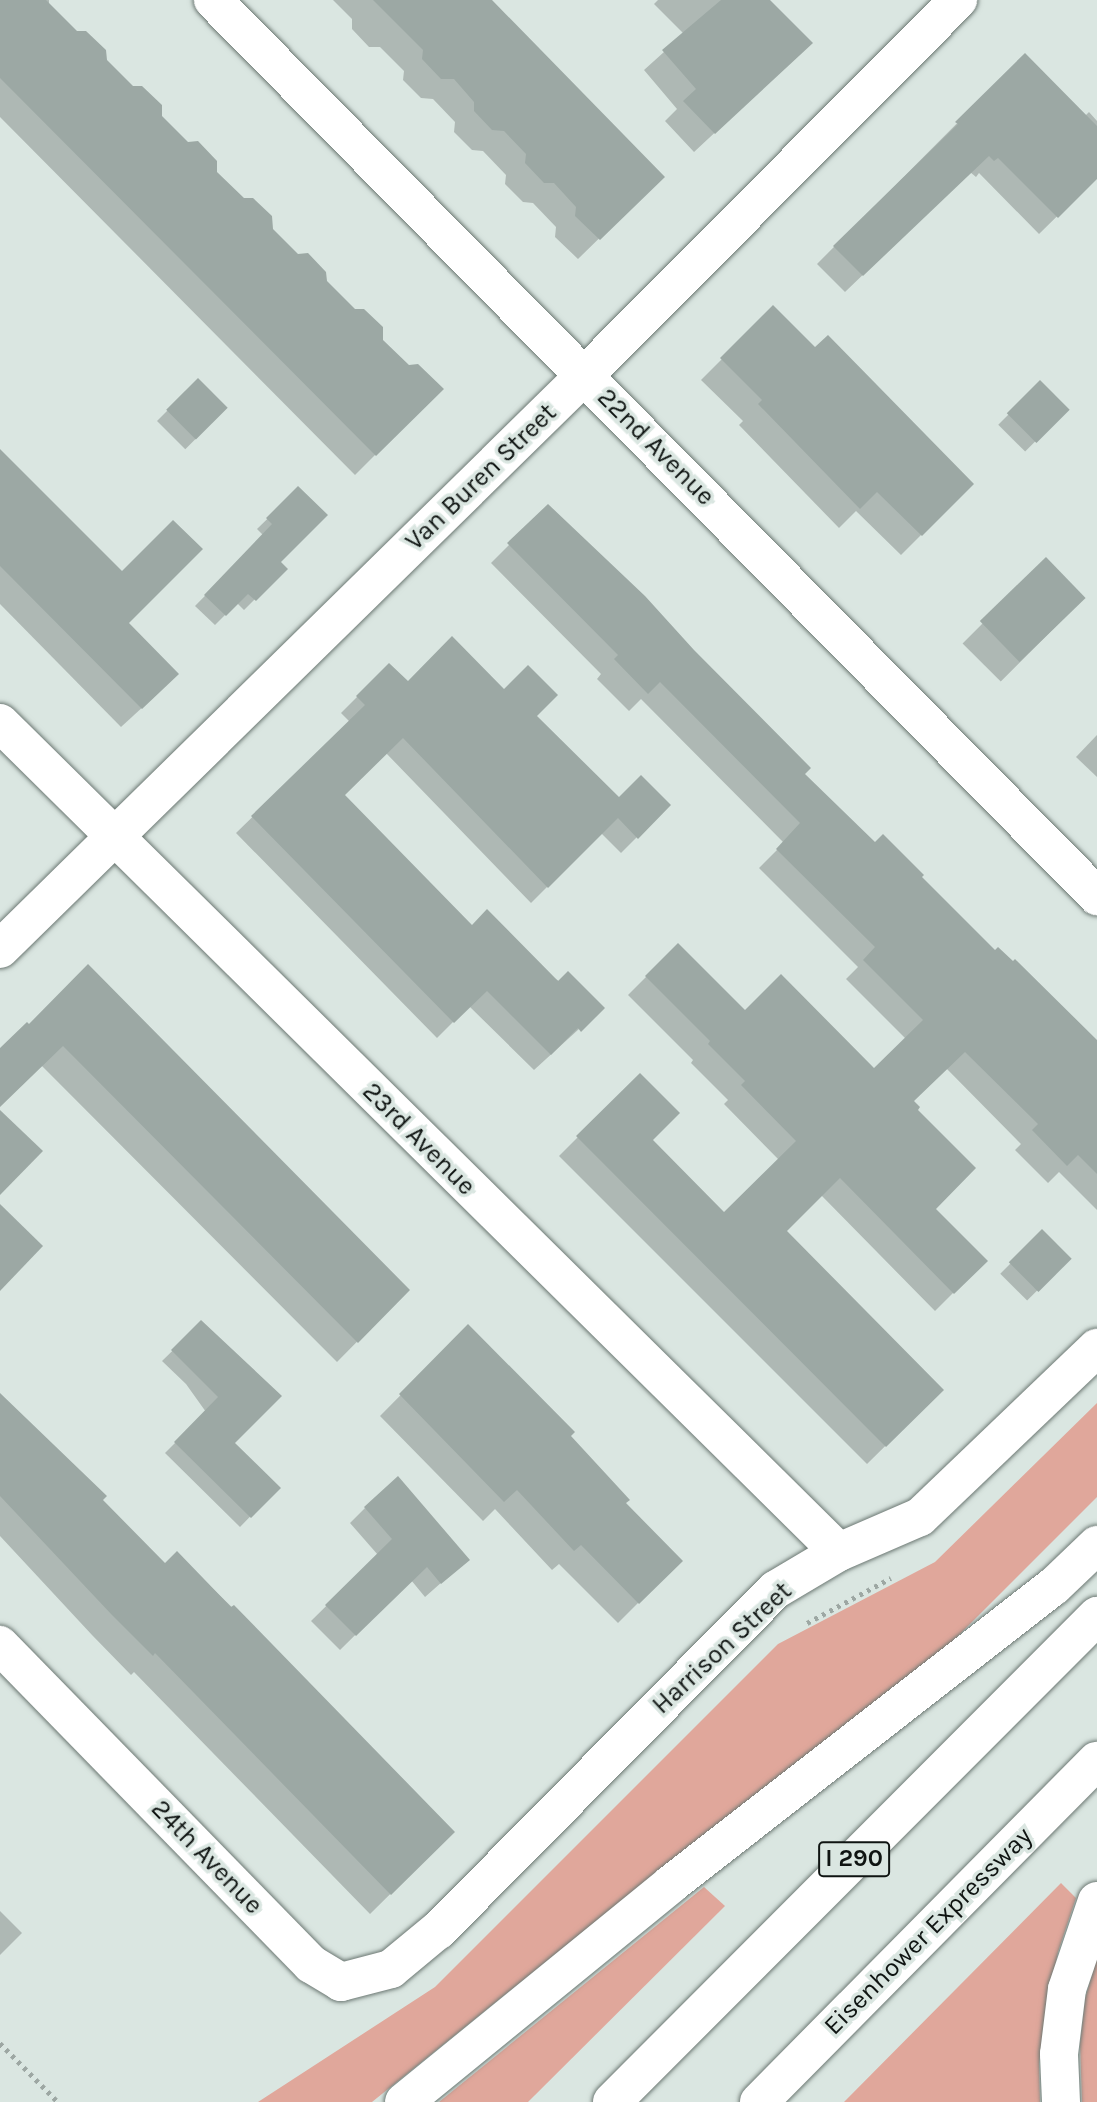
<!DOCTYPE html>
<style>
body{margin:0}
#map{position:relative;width:1097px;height:2102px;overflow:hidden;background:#dae6e1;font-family:Karla,sans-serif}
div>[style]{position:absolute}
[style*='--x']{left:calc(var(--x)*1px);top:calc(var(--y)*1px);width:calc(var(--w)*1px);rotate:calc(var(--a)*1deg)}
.green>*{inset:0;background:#e0a79b}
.shadow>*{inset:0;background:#0003;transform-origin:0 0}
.building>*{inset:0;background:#9ca8a4;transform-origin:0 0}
.path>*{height:4.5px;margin-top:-2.25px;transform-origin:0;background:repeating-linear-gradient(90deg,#9da7a3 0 3.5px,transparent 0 8.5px)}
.roads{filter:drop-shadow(0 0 2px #6c7873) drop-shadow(0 0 2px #6c7873)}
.street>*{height:38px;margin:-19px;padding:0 19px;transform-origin:19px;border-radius:19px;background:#fff}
.secondary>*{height:38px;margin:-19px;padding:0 19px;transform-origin:19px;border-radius:19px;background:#fff}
.highway>*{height:38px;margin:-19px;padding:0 19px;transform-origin:19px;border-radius:19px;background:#fff}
span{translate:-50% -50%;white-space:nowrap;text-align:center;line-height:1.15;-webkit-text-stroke:7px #dae6e1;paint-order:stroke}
.shield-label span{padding:2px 5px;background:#dae6e1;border:2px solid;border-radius:5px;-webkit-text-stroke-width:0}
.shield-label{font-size:24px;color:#0f1412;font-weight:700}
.street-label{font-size:26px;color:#0f1412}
</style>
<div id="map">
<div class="green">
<i style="clip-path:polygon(1097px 1403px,1097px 1497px,946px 1648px,621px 1901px,372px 2102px,258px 2102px,435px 1987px,778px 1644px,935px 1562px)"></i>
<i style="clip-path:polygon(1061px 1883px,1076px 1898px,1058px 1952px,1048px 2002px,1039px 2063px,1040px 2102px,844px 2102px)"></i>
<i style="clip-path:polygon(704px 1887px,725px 1906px,528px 2102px,439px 2102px)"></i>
<i style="clip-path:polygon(1097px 1958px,1097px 2102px,1082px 2102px,1080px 2044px,1085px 1999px)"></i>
</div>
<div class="shadow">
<i style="clip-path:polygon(0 0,49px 0,49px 6px,382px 340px,408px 367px,441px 389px,355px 475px,0 117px)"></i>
<i style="clip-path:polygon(333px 0,489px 0,662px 177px,578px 259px,555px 237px,556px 227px,533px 203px,523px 202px,505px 184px,506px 175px,483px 151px,472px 150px,454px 132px,455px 122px,433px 99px,421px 98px,403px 80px,404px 71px,380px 47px,369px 47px,352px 29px,352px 19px)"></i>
<i style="clip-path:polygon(658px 0,768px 0,811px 43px,694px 152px,665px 121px,677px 109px,644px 70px,684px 34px,654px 4px)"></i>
<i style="clip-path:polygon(1025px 55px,1085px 116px,1089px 112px,1097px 121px,1097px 177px,1039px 234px,979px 173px,976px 177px,970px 172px,845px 292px,817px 264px)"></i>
<i style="clip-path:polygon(773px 308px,815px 350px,972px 484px,901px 555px,856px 511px,839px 528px,739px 425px,743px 421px,701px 380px)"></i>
<i style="left:198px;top:380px;width:40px;height:58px;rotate:45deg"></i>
<i style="left:1040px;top:383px;width:38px;height:59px;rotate:45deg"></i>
<i style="clip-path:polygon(0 450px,127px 623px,157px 694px,121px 727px,0 604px)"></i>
<i style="clip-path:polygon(298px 489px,278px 562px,285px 569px,244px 610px,237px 603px,215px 625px,195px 606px,264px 536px,257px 529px)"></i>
<i style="clip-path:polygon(548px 506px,803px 774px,875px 845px,919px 877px,1097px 1056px,1097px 1210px,1059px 1172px,1048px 1183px,1015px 1150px,1021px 1144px,946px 1068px,912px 1101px,933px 1209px,985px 1261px,935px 1311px,821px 1195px,784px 1231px,942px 1390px,867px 1464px,559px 1156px,640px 1075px,651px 1140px,724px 1214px,779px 1160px,724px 1104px,728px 1100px,691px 1063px,693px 1060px,628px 995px,678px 945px,745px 1012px,874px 1071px,906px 1039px,846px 979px,858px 967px,759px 868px,784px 843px,641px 699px,629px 711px,597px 679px,601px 674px,491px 563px)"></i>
<i style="left:1046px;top:560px;width:54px;height:118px;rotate:45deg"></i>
<i style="clip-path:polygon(389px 665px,408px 684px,504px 691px,535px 716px,619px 800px,669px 805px,621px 853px,601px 833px,531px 903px,386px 753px,342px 795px,472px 927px,602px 1008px,534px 1070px,469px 1006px,437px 1038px,236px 833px,350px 722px,341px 713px)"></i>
<i style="clip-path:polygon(1097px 735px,1097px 777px,1076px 757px)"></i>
<i style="clip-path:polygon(88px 967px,408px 1290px,337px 1362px,41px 1065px,0 1105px,0 1050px,29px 1026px)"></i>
<i style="left:1042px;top:1232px;width:38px;height:59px;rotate:45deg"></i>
<i style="clip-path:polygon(201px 1323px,280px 1396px,232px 1443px,278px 1488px,240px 1527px,165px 1453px,206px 1412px,186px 1384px,162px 1361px)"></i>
<i style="clip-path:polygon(468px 1327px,568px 1436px,623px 1504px,680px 1561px,618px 1623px,559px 1564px,552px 1570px,495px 1509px,483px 1521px,380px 1416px)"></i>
<i style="clip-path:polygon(0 1396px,165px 1566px,177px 1554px,272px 1646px,453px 1832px,370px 1914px,134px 1672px,131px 1675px,92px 1635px,0 1536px)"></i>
<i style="clip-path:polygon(365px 1508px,468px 1559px,425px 1597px,411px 1580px,340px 1650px,311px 1621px,378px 1555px,350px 1523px)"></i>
<i style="clip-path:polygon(0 1911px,22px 1933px,0 1955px)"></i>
</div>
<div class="building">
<i style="clip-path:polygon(0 0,46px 0,77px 31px,86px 31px,106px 50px,107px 60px,133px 86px,142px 86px,162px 105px,162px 116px,188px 142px,198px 141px,217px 161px,217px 172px,244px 198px,253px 198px,272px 216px,273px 229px,298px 254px,308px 253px,326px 272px,327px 281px,355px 309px,364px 309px,383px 327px,383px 340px,409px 365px,418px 364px,444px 389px,376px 456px,0 78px)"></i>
<i style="clip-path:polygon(373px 0,492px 0,665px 177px,600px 240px,575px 216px,576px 207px,554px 183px,544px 183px,525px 163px,526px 154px,504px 131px,492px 130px,474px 111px,474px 102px,454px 79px,441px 79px,422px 59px,423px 50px)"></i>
<i style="clip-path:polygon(721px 0,770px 0,813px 43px,715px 134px,683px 101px,696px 89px,662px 50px)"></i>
<i style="clip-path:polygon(1025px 53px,1097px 126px,1097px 179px,1058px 218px,998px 158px,994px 161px,989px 156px,863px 276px,833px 246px,958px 124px,955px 122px)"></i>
<i style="clip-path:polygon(773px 305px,815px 347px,828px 335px,974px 484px,922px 536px,877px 492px,860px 509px,758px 404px,762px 400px,720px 358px)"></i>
<i style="left:198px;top:378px;width:42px;height:45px;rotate:45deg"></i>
<i style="left:1040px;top:380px;width:42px;height:47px;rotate:45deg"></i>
<i style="clip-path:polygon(0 449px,122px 571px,173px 520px,203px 549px,129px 623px,179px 674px,142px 709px,0 566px)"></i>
<i style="clip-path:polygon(298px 486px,328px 515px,281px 562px,288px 569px,256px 601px,248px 594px,226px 616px,204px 595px,272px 524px,266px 518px)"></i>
<i style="clip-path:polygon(548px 504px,645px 596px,694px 650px,811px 768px,805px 774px,875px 842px,883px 834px,924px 875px,922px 877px,995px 950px,998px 947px,1013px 961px,1015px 959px,1097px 1040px,1097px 1174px,1078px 1155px,1067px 1166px,1032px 1130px,1038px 1124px,965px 1052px,914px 1101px,920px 1107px,918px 1110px,976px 1168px,936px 1209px,988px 1261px,954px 1294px,840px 1178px,787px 1231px,944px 1390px,886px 1447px,576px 1136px,640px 1073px,680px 1113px,653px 1140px,724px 1212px,796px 1141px,741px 1085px,745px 1081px,708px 1044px,710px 1041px,645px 976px,678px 943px,745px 1010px,781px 974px,874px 1068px,923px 1020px,863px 960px,875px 947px,776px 849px,800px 823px,660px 682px,648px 694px,614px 659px,618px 655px,507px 543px)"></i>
<i style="left:1046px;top:557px;width:57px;height:92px;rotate:46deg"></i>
<i style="clip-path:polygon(452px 636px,504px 689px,528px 665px,558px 695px,537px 716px,619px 797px,641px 775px,671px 805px,638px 839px,618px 818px,548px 888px,403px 738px,345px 795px,472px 925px,487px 909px,558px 981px,568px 971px,605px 1008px,581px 1032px,578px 1028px,551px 1055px,487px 991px,454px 1023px,251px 816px,365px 705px,356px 696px,389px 663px,408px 681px)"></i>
<i style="clip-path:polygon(88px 964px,410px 1290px,358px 1343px,63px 1046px,0 1107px,0 1048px,27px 1022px,29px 1024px)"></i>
<i style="clip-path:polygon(0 1110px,43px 1151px,0 1195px)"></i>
<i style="clip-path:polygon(0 1204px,43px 1246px,0 1291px)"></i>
<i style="left:1042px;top:1229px;width:42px;height:47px;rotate:45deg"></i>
<i style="clip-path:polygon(201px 1320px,282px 1396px,235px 1443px,281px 1488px,251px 1518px,174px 1442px,218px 1397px,171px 1350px)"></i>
<i style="clip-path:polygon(468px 1324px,575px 1432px,571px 1436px,630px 1500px,626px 1503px,683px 1561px,639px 1604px,581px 1545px,574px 1551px,517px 1490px,504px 1502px,399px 1394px)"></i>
<i style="clip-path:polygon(0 1393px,107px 1496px,103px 1500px,165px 1563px,177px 1551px,231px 1607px,234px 1605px,455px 1832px,391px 1895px,155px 1653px,153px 1656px,112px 1615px,0 1496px)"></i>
<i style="clip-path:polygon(398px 1476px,470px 1560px,441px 1584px,427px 1567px,356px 1636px,325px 1605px,392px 1539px,364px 1507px)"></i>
</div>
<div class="path">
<i style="--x:807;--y:1623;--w:95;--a:-28.2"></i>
<i style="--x:0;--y:2043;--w:83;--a:45.5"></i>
</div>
<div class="roads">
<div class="street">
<i style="--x:213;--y:0;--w:1259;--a:45.39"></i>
<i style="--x:0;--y:723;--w:1179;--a:44.66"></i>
<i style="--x:839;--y:1552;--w:74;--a:149.3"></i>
<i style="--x:775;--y:1590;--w:479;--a:134.7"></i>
<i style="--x:438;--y:1930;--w:61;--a:140.3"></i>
<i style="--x:391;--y:1969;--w:52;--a:165.4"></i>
<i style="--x:341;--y:1982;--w:35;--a:-149"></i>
<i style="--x:311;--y:1964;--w:446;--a:-134.3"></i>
<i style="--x:0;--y:949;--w:820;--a:-44.46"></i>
<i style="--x:585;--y:375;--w:529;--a:-45.15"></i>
</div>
<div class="secondary">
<i style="--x:839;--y:1552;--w:88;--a:-23.4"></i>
<i style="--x:920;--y:1517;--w:245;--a:-43.7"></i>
</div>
<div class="highway">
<i style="--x:404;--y:2102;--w:345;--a:-39.2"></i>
<i style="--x:671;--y:1884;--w:484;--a:-37.9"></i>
<i style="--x:1053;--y:1587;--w:61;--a:-43.7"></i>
<i style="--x:612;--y:2102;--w:687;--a:-45.06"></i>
<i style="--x:759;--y:2102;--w:480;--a:-45.3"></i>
<i style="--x:1061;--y:2102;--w:48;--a:-92.4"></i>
<i style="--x:1059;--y:2054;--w:65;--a:-83"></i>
<i style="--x:1067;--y:1989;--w:93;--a:-71.2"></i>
</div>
</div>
<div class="shield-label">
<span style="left:854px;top:1859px">I 290</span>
</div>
<div class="street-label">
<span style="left:656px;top:447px;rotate:45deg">22nd Avenue</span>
<span style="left:481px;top:477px;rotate:-44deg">Van Buren Street</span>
<span style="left:419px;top:1139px;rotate:45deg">23rd Avenue</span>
<span style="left:722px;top:1648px;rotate:-43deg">Harrison Street</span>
<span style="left:207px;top:1857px;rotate:46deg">24th Avenue</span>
<span style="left:928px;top:1931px;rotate:-45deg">Eisenhower Expressway</span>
</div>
</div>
